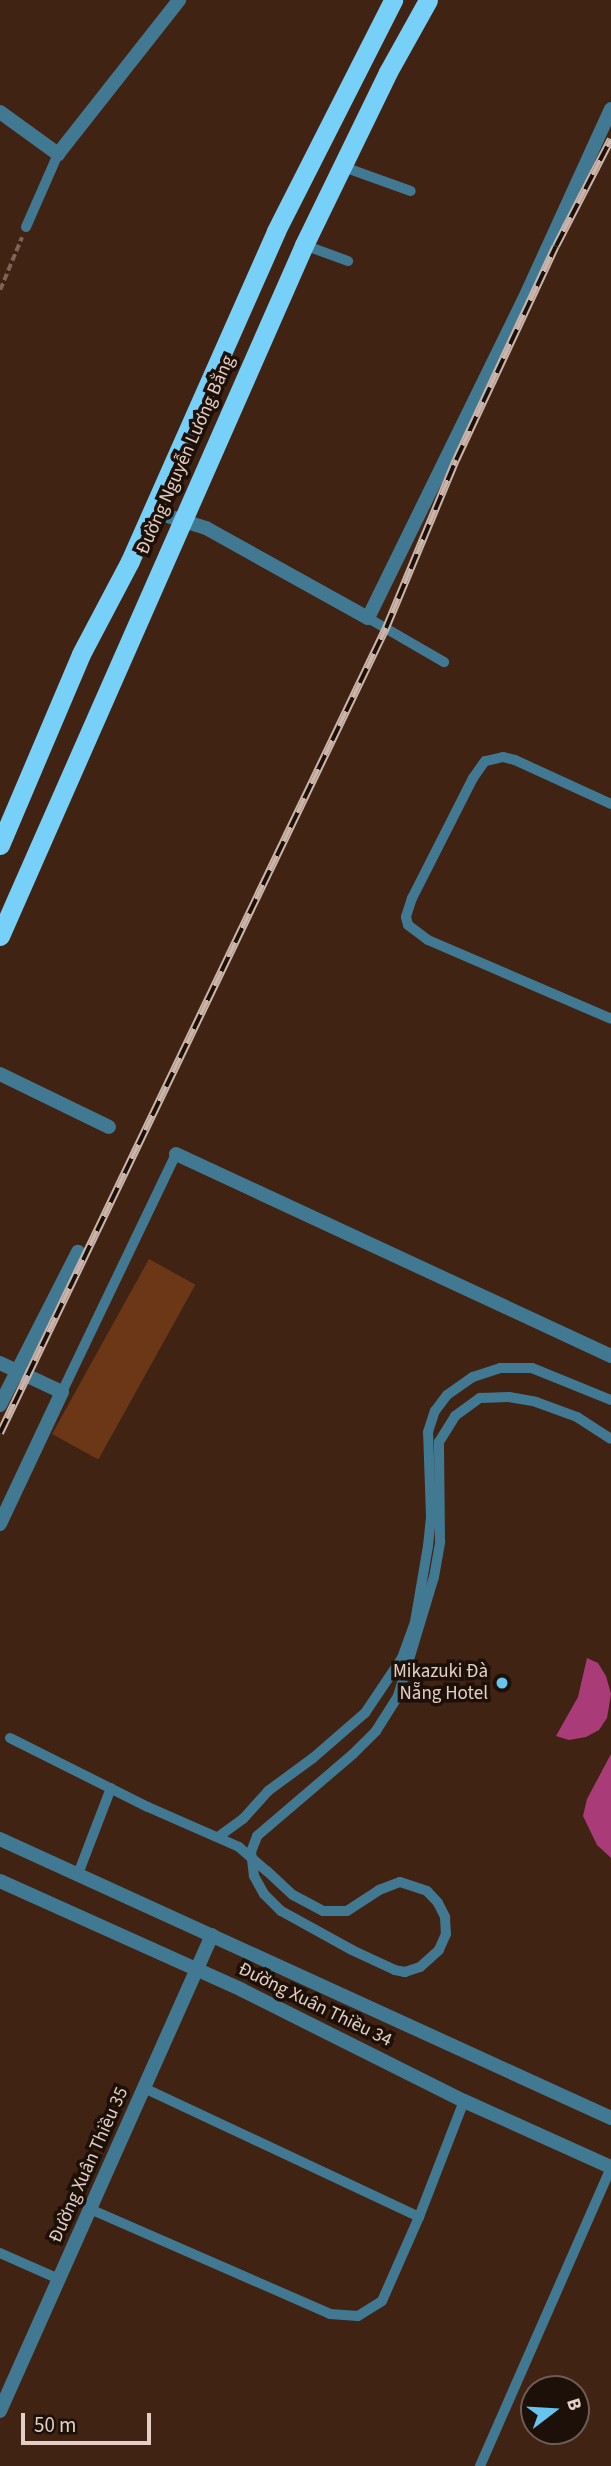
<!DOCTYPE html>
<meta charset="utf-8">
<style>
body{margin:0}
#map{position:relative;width:611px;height:2466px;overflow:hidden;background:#402312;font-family:"Source Sans 3",sans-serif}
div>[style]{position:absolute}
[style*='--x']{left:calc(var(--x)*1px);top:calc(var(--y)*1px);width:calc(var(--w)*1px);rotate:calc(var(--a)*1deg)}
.green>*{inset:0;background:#6b3716;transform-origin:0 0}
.water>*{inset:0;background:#a93c78}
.path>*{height:3.5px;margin-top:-1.75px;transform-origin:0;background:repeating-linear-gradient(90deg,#7d6355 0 7px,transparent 0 10.5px)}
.service>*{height:10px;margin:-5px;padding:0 5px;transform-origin:5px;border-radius:5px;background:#427992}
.minor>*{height:14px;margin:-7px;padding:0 7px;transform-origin:7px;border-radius:7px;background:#427992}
.trunk>*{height:19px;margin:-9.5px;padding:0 9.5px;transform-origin:9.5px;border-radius:9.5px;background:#77d0f8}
.rail>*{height:8px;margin-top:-4px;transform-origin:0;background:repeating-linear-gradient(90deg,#1d1009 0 16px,#cbb5aa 0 32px);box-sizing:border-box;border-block:2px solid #cbb5aa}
.dots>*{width:19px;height:19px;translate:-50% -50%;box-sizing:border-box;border:4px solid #1d1009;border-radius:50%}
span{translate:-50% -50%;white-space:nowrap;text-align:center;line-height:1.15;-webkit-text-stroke:7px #1d1009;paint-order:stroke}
.street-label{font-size:19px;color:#e3cfc5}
.poi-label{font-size:19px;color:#e3cfc5}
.right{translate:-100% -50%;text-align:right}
.north{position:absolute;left:520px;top:2375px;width:70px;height:70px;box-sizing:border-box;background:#1d1009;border:2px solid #6c5c54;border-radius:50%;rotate:73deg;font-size:19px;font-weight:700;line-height:28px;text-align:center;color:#e3cfc5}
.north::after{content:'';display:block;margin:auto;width:24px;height:32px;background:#66c4ef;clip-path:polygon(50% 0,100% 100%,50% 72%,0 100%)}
.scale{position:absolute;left:21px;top:2413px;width:130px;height:32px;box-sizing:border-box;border:4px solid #e3cfc5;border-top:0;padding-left:9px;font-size:21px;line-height:24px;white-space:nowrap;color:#e3cfc5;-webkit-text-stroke:5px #1d1009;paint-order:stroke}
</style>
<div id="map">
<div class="green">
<i style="left:149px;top:1259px;width:53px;height:200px;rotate:29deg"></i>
</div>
<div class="water">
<i style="clip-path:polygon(587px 1658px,598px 1663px,606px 1676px,611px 1694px,607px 1718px,599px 1730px,586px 1737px,569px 1740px,556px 1736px,578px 1697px)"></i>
<i style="clip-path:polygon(611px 1754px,611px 1858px,597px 1845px,583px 1816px,587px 1799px)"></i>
</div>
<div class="path">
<i style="--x:0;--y:290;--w:57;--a:-67.5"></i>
</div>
<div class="service">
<i style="--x:341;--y:166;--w:74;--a:19.7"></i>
<i style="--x:26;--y:227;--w:80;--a:-66.3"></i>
<i style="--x:304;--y:245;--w:47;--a:20"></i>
<i style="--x:368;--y:618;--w:88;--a:30.1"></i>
<i style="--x:611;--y:804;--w:106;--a:-155.4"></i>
<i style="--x:515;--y:760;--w:12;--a:-166"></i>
<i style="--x:503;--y:757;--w:18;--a:167"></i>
<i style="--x:485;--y:761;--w:21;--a:125"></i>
<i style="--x:473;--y:778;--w:135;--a:116.9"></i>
<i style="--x:412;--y:898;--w:20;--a:108"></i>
<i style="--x:406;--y:917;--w:8;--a:76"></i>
<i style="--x:408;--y:925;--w:25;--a:37"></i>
<i style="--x:428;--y:940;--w:199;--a:23.3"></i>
<i style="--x:62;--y:1392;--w:264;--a:-64.4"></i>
<i style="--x:10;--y:1738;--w:154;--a:26.6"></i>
<i style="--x:148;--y:1807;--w:99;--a:23.7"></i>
<i style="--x:239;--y:1847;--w:37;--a:41"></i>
<i style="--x:267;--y:1871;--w:35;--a:43"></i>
<i style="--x:293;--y:1895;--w:34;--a:28"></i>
<i style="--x:323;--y:1911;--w:24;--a:0"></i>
<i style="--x:347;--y:1911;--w:38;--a:-33"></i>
<i style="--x:379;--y:1890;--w:22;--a:-21"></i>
<i style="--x:400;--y:1882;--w:28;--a:18"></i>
<i style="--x:427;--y:1891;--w:16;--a:47"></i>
<i style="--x:438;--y:1903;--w:16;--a:63"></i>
<i style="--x:445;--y:1917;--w:17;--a:87"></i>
<i style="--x:446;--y:1934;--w:17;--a:114"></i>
<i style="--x:439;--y:1950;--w:25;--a:138"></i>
<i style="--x:420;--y:1967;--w:16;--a:162"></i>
<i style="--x:405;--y:1972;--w:10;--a:-169"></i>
<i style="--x:395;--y:1970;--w:47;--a:-155.1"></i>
<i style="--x:352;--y:1950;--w:81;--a:-151.2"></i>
<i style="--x:281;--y:1911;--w:24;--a:-135"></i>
<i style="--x:264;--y:1894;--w:21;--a:-119"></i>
<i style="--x:254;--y:1876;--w:24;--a:-97"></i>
<i style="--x:251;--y:1852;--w:17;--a:-69"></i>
<i style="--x:257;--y:1836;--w:126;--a:-40.5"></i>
<i style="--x:353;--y:1754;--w:33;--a:-45"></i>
<i style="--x:376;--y:1731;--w:41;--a:-57.8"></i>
<i style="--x:398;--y:1696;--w:124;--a:-73.2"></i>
<i style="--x:434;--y:1577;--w:36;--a:-80"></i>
<i style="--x:440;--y:1542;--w:100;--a:-90.6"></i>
<i style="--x:439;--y:1442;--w:31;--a:-58"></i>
<i style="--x:455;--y:1416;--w:31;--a:-36"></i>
<i style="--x:480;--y:1398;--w:29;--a:-2"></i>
<i style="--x:509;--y:1397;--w:27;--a:10"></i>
<i style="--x:536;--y:1402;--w:44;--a:20.1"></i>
<i style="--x:577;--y:1417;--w:40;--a:32.9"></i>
<i style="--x:218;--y:1837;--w:31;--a:-36"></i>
<i style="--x:243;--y:1819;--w:38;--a:-48"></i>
<i style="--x:268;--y:1791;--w:56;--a:-36.3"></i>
<i style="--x:313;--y:1758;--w:69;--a:-40.9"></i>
<i style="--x:365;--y:1713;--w:66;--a:-56.1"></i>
<i style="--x:402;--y:1658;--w:38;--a:-70"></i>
<i style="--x:415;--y:1622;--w:77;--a:-80.3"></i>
<i style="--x:428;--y:1546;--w:30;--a:-84"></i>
<i style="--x:431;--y:1516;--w:84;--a:-92"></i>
<i style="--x:428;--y:1432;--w:22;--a:-72"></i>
<i style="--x:435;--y:1411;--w:20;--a:-53"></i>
<i style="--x:447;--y:1395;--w:32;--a:-35"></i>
<i style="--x:473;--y:1377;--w:28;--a:-18"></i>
<i style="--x:500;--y:1368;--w:32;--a:0"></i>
<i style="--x:532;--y:1368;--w:85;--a:22.1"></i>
<i style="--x:78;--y:1874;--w:92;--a:-69"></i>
<i style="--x:144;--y:2088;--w:304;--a:25.1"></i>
<i style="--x:90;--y:2209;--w:262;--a:23.6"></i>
<i style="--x:330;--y:2314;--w:28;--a:4"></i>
<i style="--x:358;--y:2316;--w:28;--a:-32"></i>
<i style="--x:382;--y:2301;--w:92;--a:-66.2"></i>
<i style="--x:419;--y:2217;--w:124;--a:-68.8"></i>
<i style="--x:0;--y:2253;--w:64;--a:23.8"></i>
<i style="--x:480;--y:2466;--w:326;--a:-66.3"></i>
</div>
<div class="minor">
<i style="--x:0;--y:112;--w:72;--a:35.9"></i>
<i style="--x:58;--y:154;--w:196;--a:-51.8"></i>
<i style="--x:152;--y:511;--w:57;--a:17.5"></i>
<i style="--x:206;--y:528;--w:185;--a:29.1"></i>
<i style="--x:368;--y:618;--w:352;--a:-63.9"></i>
<i style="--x:523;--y:302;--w:212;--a:-65.5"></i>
<i style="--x:0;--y:1074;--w:121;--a:25.9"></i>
<i style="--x:176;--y:1154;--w:480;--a:24.9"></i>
<i style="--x:0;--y:1363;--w:68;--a:25.1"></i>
<i style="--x:62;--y:1392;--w:146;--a:115.2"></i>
<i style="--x:0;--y:1405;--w:172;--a:-63"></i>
<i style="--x:0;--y:1839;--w:672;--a:24.54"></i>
<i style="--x:0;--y:1881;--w:265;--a:24.2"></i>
<i style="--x:242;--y:1990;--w:248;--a:26.6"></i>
<i style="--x:464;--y:2101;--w:161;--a:24.2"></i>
<i style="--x:0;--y:2411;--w:521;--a:-65.99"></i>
</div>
<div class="trunk">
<i style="--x:0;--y:845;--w:207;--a:-67"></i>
<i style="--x:81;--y:654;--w:105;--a:-62.2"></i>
<i style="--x:130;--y:561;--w:361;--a:-66.1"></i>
<i style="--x:276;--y:231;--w:259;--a:-63.1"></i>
<i style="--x:0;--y:936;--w:755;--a:-66.25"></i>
<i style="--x:304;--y:245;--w:192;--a:-64.1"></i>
<i style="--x:388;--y:72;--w:82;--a:-60.9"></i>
</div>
<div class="rail">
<i style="--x:0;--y:1433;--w:893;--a:-64.38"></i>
<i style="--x:386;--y:628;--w:182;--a:-67.4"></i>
<i style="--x:456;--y:460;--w:236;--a:-65"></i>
<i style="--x:556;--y:246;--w:120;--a:-62.8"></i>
</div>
<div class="dots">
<i style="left:502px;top:1683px;background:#66c4ef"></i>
</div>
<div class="street-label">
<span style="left:186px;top:455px;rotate:-66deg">Đường Nguyễn Lương Bằng</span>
<span style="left:315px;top:2005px;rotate:26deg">Đường Xuân Thiều 34</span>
<span style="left:89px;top:2165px;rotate:-66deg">Đường Xuân Thiều 35</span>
</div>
<div class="poi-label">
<span class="right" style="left:488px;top:1683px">Mikazuki Đà<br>Nẵng Hotel</span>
</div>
<div class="north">B</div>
<div class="scale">50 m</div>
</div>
